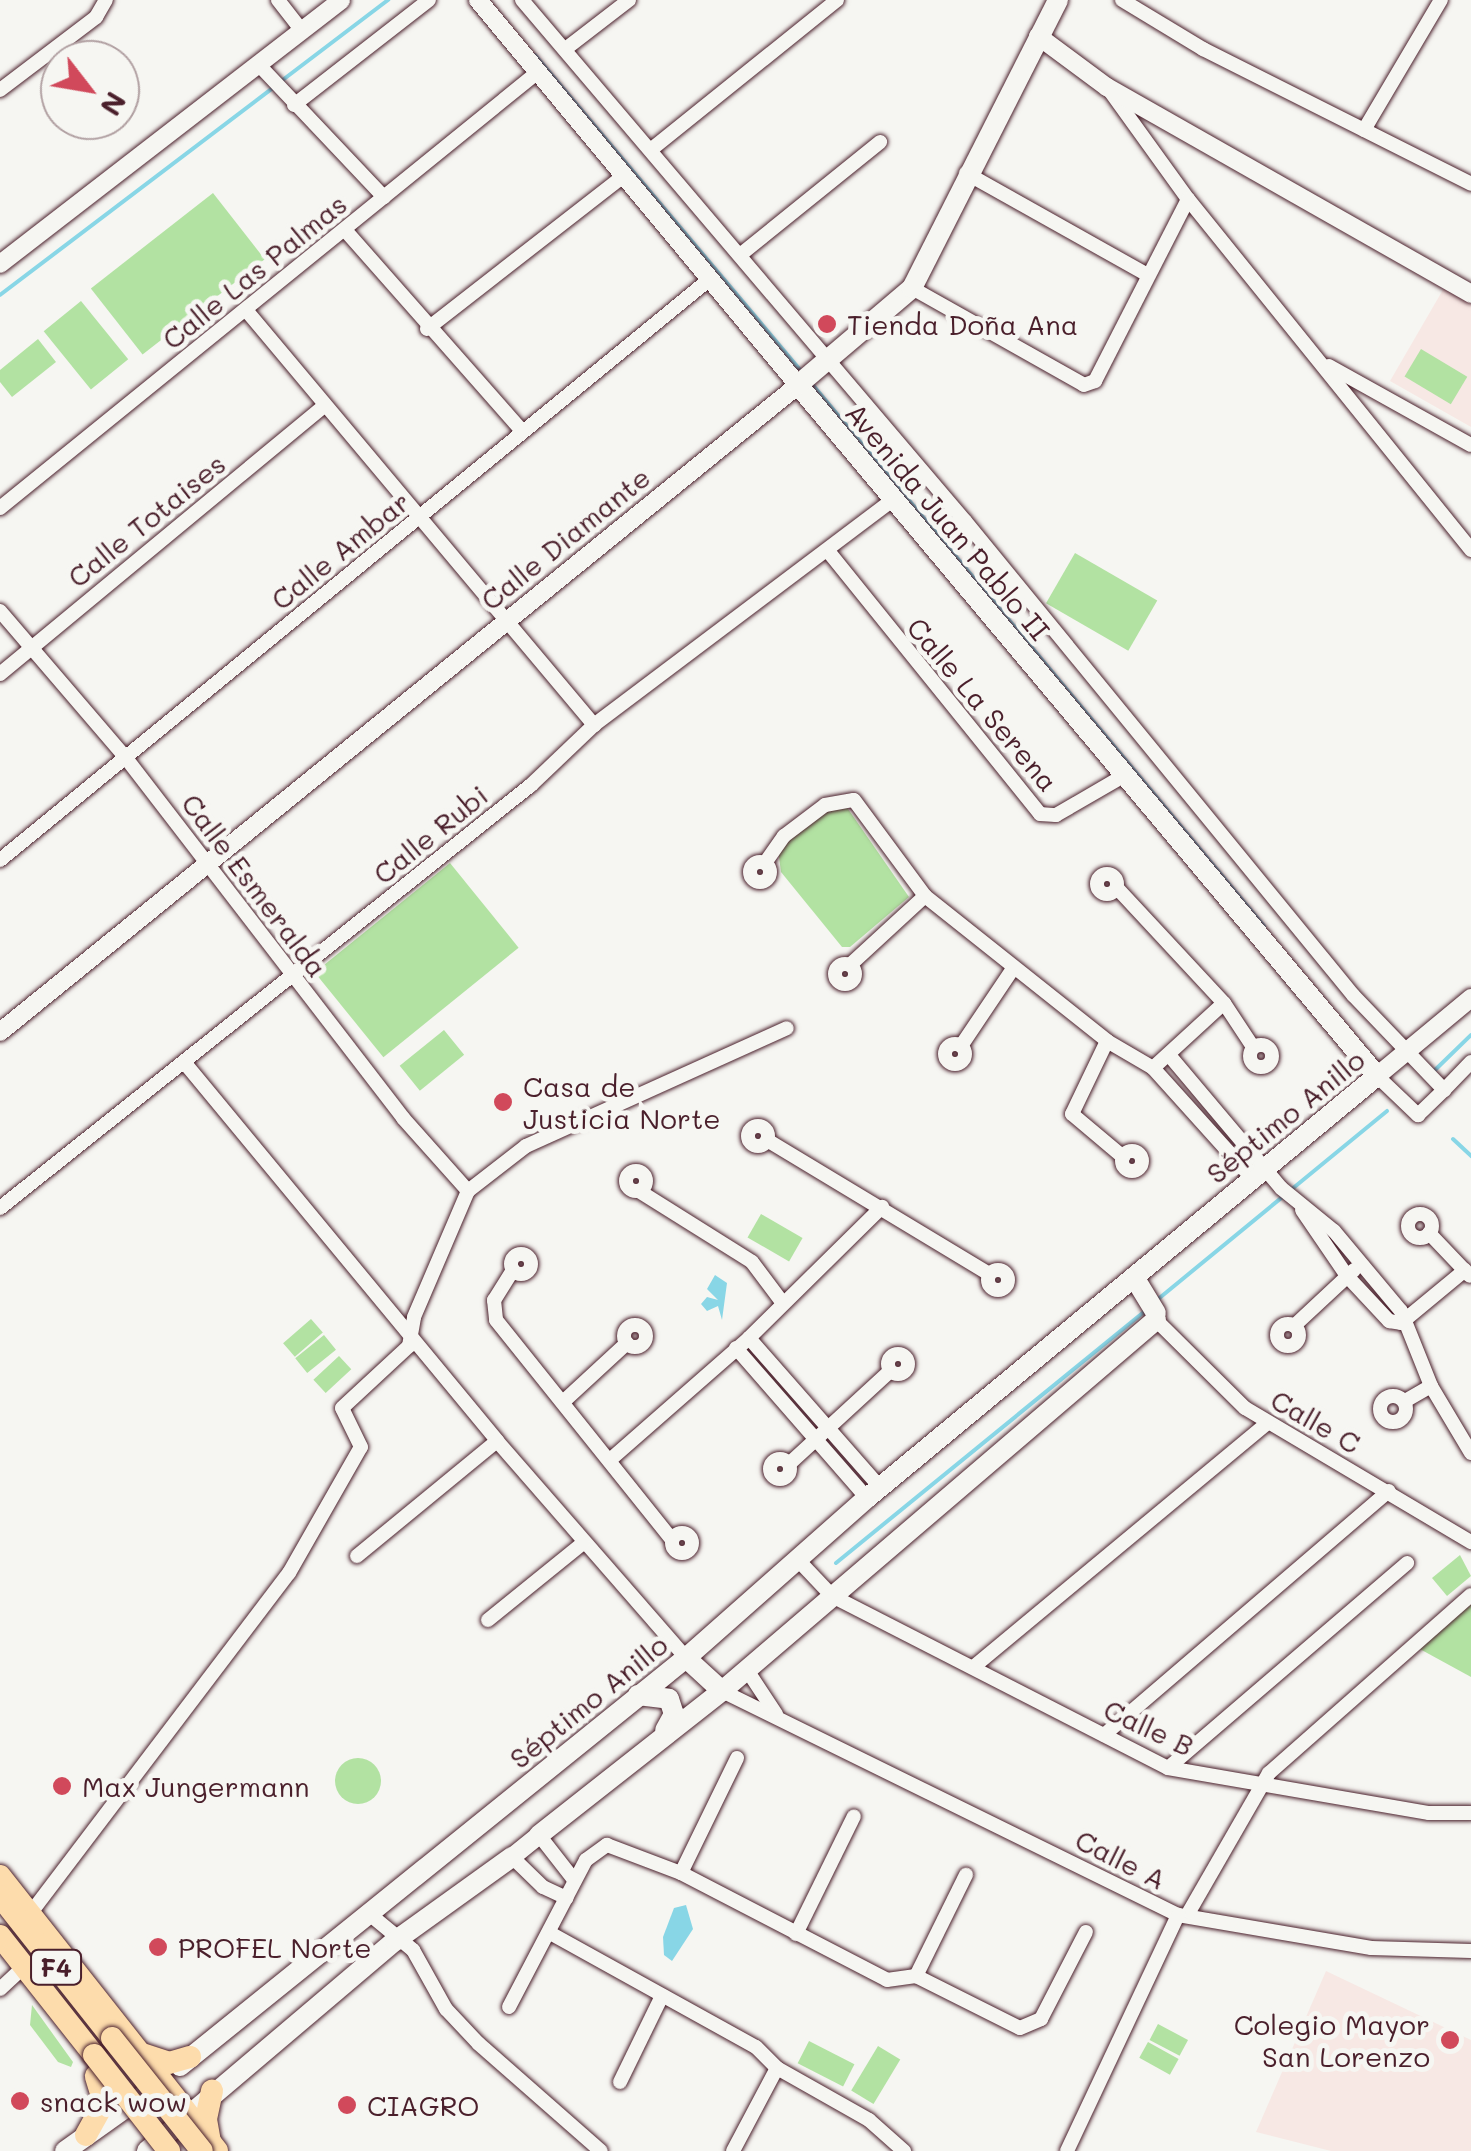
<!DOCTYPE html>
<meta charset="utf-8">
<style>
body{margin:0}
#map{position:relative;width:1471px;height:2151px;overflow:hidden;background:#f6f6f2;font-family:Mali,sans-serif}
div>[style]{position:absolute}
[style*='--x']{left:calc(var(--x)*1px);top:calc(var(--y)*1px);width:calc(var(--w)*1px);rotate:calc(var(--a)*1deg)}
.built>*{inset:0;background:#f7e8e4}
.green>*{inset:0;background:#b2e2a2;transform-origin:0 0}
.round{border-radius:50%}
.water>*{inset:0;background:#88d6e6}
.stream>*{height:4px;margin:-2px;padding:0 2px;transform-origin:2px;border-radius:2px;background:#88d6e6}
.roads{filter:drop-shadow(0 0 2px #4a1f2b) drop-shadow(0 0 2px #4a1f2b)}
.minor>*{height:14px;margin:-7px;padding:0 7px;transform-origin:7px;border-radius:7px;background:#f6f6f2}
.minor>.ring{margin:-7px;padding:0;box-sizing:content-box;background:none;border:14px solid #f6f6f2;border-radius:50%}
.tertiary>*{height:18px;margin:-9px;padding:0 9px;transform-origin:9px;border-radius:9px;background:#f6f6f2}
.secondary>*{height:20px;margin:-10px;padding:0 10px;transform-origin:10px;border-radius:10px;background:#f6f6f2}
.primary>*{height:22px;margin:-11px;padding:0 11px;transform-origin:11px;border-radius:11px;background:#fddcac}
.trunk>*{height:22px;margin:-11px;padding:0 11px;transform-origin:11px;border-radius:11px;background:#fddcac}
.bridges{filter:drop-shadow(0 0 2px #4a1f2b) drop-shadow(0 0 2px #4a1f2b)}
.trunk-bridge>*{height:22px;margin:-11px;padding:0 11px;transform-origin:11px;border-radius:11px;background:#fddcac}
.dots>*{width:28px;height:28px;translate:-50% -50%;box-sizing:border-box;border:5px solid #f6f6f2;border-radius:50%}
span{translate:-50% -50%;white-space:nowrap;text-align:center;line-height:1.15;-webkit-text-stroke:10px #f6f6f2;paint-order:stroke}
.shield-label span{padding:2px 8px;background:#f6f6f2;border:2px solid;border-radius:8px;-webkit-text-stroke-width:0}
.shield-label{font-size:25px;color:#4a1f2b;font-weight:700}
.street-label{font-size:28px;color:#4a1f2b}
.poi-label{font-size:28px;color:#4a1f2b}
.left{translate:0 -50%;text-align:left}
.right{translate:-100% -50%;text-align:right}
.north{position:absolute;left:40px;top:40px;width:100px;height:100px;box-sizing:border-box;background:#f6f6f2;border:2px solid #b1a0a2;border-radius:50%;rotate:121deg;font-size:28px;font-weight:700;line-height:40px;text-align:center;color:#4a1f2b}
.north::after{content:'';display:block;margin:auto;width:35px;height:45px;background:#d1495b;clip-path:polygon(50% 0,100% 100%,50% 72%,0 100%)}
</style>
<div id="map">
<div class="built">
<i style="clip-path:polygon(1444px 288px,1471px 304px,1471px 427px,1390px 381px)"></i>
<i style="clip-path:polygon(1326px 1971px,1471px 2040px,1471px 2151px,1331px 2151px,1256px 2132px)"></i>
</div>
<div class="green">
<i style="left:213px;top:193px;width:84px;height:155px;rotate:52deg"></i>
<i style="left:81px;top:301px;width:75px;height:48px;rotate:51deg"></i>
<i style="clip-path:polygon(38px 339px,56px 362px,12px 397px,0 382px,0 370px)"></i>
<i style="left:1421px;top:349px;width:54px;height:32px;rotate:31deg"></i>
<i style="left:1075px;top:553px;width:95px;height:58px;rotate:30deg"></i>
<i style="clip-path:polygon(837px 804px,846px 806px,909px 897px,850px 947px,842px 947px,781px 872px,778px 849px)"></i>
<i style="left:450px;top:863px;width:109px;height:174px;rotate:51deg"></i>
<i style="left:444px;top:1030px;width:32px;height:57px;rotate:51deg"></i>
<i style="left:761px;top:1214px;width:48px;height:27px;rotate:30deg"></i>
<i style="left:311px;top:1319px;width:18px;height:37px;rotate:49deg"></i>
<i style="left:324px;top:1335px;width:19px;height:37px;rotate:51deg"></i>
<i style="left:339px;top:1356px;width:18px;height:35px;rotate:47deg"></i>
<i style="clip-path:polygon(1460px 1555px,1471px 1576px,1447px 1596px,1432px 1578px)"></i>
<i style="clip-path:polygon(1471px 1603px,1471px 1677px,1418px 1648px)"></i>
<i class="round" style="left:335px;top:1758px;width:46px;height:46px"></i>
<i style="clip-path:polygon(32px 2005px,73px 2062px,71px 2067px,58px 2062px,30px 2025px)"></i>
<i style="left:1158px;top:2024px;width:34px;height:18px;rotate:28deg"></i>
<i style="left:809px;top:2041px;width:51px;height:25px;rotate:27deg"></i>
<i style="left:1148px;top:2042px;width:35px;height:18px;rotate:29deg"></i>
<i style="left:878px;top:2046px;width:26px;height:52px;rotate:31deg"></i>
</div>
<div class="water">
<i style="clip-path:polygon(715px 1275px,727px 1283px,722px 1320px,718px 1306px,707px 1311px,701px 1304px,707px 1297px,718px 1300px,707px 1289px)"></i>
<i style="clip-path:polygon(686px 1905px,693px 1929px,672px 1961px,664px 1955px,663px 1937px,674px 1908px)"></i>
</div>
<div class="stream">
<i style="--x:535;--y:55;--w:416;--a:49.9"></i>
<i style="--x:280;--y:82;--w:136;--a:-37.2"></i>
<i style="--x:0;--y:295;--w:343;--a:-37.2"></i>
<i style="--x:812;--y:384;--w:706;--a:50.17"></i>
<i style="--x:1435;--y:1070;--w:50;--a:-44.2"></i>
<i style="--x:1453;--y:1139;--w:25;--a:43"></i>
<i style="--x:1292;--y:1189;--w:123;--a:-39.4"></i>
<i style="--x:1157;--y:1300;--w:166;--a:-39.4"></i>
<i style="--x:836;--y:1563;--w:400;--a:-39.2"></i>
</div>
<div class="roads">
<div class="minor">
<i style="--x:278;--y:0;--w:39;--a:52"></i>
<i style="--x:522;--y:0;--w:684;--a:49.63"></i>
<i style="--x:965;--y:521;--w:613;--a:50.7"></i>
<i style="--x:1353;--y:995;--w:132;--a:46.2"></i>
<i style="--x:1444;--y:1090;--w:39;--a:-46"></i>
<i style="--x:1122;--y:0;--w:95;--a:31.2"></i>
<i style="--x:1203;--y:49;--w:300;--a:26.7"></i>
<i style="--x:568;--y:47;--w:77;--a:-37.6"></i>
<i style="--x:259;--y:65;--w:182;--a:46.6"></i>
<i style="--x:0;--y:90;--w:121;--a:-37.2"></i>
<i style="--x:96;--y:17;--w:20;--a:-60"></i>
<i style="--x:1110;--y:91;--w:133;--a:54.2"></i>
<i style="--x:1188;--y:199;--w:451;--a:51.1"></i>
<i style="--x:294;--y:105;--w:171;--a:-37.9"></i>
<i style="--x:1364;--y:130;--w:151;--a:-59.4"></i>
<i style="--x:653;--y:148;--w:236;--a:-38.8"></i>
<i style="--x:966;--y:173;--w:206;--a:29.3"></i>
<i style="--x:345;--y:230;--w:268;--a:48.6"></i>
<i style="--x:740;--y:255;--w:180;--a:-38.9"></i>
<i style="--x:912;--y:288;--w:197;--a:29.4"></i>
<i style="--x:1084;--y:385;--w:12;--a:-20"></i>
<i style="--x:1095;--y:381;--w:204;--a:-62.9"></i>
<i style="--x:246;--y:310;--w:542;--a:50.02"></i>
<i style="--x:427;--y:329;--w:251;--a:-37.9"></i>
<i style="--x:1329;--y:366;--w:162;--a:29.1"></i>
<i style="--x:0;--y:508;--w:694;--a:-39.03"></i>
<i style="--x:828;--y:551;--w:338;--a:51.1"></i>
<i style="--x:1040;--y:814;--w:16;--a:4"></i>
<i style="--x:1056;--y:815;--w:80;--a:-30.1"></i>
<i style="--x:0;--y:611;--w:194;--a:49.4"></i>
<i style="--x:126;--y:758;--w:454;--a:52.4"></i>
<i style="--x:403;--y:1118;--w:98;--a:48.3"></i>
<i style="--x:0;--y:674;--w:420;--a:-39.6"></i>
<i style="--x:0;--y:860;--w:919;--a:-39.3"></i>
<i class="ring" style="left:750px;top:862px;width:6px;height:6px"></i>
<i style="--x:765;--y:863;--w:33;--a:-55"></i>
<i style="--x:784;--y:836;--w:51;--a:-37.1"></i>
<i style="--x:825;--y:805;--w:29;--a:-10"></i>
<i style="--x:854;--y:800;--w:119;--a:53.5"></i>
<i style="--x:925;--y:896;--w:233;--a:38.5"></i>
<i style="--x:1107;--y:1041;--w:53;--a:30.4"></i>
<i style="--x:1153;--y:1068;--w:147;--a:48"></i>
<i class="ring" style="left:1097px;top:874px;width:6px;height:6px"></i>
<i style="--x:1117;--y:888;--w:157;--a:47.1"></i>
<i style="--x:1224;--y:1003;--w:53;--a:56.6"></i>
<i class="ring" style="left:835px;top:964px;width:6px;height:6px"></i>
<i style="--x:850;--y:965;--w:102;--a:-42.6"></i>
<i style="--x:1107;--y:1041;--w:81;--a:115.6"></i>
<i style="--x:1072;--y:1114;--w:67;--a:40.1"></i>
<i class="ring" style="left:945px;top:1044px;width:6px;height:6px"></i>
<i class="ring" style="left:1250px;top:1045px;width:8px;height:8px"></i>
<i style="--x:961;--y:1046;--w:92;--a:-56.1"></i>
<i style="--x:1169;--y:1055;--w:174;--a:49.9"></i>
<i style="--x:1281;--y:1188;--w:68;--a:39.1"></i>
<i style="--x:1334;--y:1231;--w:104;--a:50.1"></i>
<i style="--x:1401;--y:1311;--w:81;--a:68.2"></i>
<i style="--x:1431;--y:1386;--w:78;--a:59.2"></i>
<i style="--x:184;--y:1062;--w:492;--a:50.4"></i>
<i style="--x:497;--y:1441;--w:288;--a:48.9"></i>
<i style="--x:1153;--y:1068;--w:96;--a:-42.5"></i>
<i style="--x:1377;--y:1076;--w:57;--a:43.6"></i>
<i style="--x:1418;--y:1115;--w:36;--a:-44"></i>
<i class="ring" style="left:748px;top:1126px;width:6px;height:6px"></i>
<i style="--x:767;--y:1140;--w:259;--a:31.1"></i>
<i class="ring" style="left:1122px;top:1151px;width:6px;height:6px"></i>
<i class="ring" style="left:626px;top:1171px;width:6px;height:6px"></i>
<i style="--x:639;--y:1191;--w:133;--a:32.1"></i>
<i style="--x:752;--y:1262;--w:50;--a:53.1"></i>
<i style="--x:0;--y:1208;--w:679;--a:-38.54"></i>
<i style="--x:531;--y:785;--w:87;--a:-43.6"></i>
<i style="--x:594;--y:725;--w:374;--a:-37"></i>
<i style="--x:1302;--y:1210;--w:80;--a:55.7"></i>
<i style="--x:1347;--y:1276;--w:62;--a:47"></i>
<i style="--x:1389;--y:1321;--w:12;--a:9"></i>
<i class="ring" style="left:1408px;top:1214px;width:10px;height:10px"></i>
<i style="--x:1429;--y:1233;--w:59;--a:46.4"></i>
<i class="ring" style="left:511px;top:1254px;width:6px;height:6px"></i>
<i class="ring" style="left:988px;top:1270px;width:6px;height:6px"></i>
<i style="--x:513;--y:1270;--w:36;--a:122"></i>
<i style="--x:494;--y:1300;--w:20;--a:84"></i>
<i style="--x:496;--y:1320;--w:282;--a:51.3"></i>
<i style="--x:1156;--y:1320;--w:125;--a:44.7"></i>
<i style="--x:1245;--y:1408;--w:263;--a:30.7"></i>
<i style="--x:1401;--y:1323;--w:83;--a:-39.6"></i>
<i class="ring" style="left:1277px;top:1324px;width:8px;height:8px"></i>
<i class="ring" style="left:624px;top:1325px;width:8px;height:8px"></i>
<i style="--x:1294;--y:1326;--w:82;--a:-43"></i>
<i style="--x:749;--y:1338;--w:198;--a:48.7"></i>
<i style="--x:736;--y:1348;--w:199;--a:48.9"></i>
<i class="ring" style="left:888px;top:1354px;width:6px;height:6px"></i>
<i class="ring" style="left:1380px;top:1396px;width:12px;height:12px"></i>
<i style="--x:1405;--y:1401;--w:30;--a:-30"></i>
<i style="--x:563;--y:1402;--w:87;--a:-42.7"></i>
<i class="ring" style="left:770px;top:1459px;width:6px;height:6px"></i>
<i style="--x:611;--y:1459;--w:184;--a:-41.2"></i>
<i style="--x:749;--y:1338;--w:187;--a:-44.6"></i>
<i style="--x:789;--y:1464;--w:137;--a:-42.6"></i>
<i class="ring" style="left:672px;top:1533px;width:6px;height:6px"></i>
<i style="--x:357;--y:1556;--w:181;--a:-39.4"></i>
<i style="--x:798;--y:1560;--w:50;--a:46.6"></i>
<i style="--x:832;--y:1596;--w:377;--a:27.1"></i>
<i style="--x:1168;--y:1768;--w:265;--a:9.8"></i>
<i style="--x:1429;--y:1813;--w:42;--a:0"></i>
<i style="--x:488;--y:1620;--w:122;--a:-39"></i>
<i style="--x:976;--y:1665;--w:379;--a:-39.7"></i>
<i style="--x:747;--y:1670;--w:53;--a:56.6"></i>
<i style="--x:722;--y:1691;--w:508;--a:26.16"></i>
<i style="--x:1178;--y:1915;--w:196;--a:9.7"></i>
<i style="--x:1371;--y:1948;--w:100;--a:1.7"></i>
<i style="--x:1104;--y:1735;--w:375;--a:-40.6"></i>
<i style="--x:1168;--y:1768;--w:315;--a:-40.6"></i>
<i style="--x:539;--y:1835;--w:58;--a:52"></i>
<i style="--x:512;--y:1857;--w:43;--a:44.1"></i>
<i style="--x:543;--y:1887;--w:26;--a:25"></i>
<i style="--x:681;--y:1873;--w:128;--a:-64"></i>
<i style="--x:367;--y:1912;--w:60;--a:39.6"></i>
<i style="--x:413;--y:1950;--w:68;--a:60.8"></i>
<i style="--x:446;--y:2009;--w:48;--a:46.7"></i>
<i style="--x:479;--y:2044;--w:162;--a:41.3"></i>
<i style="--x:1189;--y:1912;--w:160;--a:-60.1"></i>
<i style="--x:1269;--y:1773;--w:269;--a:-41.4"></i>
<i style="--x:30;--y:1914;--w:428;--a:-52.8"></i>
<i style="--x:289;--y:1573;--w:145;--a:-60.3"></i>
<i style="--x:361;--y:1447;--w:43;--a:-116"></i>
<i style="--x:342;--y:1408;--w:91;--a:-42.8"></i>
<i style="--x:409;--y:1346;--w:29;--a:-80"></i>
<i style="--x:414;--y:1317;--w:137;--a:-66.8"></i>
<i style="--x:468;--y:1191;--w:73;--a:-37.8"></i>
<i style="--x:526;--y:1146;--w:286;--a:-24.3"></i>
<i style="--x:550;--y:1933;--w:235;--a:29"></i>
<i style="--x:756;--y:2047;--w:30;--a:45"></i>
<i style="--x:777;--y:2068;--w:106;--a:29.5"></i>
<i style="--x:869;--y:2120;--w:47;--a:41.5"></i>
<i style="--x:796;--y:1934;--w:131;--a:-63.8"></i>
<i style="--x:916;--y:1976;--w:113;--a:-63.7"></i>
<i style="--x:0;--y:1989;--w:23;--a:-43"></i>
<i style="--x:509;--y:2007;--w:166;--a:-62.4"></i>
<i style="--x:586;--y:1860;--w:26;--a:-36"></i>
<i style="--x:607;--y:1845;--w:79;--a:20.7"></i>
<i style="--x:681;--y:1873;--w:232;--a:27.4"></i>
<i style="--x:887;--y:1980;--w:29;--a:-8"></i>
<i style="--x:916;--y:1976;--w:116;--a:26.6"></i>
<i style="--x:1020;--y:2028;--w:23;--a:-23"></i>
<i style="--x:1041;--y:2019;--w:98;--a:-62.7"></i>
<i style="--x:620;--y:2082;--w:96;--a:-64"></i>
<i style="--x:733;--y:2151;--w:94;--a:-62.1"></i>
<i style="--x:1067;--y:2151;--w:261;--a:-64.8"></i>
</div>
<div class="tertiary">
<i style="--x:1038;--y:36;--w:86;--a:36.5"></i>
<i style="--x:1107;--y:87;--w:419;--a:29.6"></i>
<i style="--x:0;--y:264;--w:431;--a:-37.7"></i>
<i style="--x:0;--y:1032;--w:1027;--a:-39.03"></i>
<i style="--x:798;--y:385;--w:501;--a:-129.73"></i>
<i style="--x:1377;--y:1076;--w:122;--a:-39.7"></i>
<i style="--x:512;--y:1857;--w:35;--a:-39"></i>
</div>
<div class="secondary">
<i style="--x:1134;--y:1277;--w:42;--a:58.6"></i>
<i style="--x:686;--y:1658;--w:49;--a:42.5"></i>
<i style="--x:638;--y:1695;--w:31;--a:7"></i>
<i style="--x:669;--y:1699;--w:16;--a:72"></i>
<i style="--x:674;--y:1714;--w:18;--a:119"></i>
<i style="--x:539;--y:1835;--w:233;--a:-38.2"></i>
<i style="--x:722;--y:1691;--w:571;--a:-40.53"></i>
<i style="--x:180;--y:2066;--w:650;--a:-38.88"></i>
<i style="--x:686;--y:1658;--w:242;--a:-41.5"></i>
<i style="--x:867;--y:1498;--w:662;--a:-39.61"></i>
<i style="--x:1377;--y:1076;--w:902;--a:-129.96"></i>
<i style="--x:798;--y:385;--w:150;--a:-40.4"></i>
<i style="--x:912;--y:288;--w:323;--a:-63.1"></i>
<i style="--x:65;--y:2151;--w:95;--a:-35.5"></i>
<i style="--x:147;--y:2151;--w:325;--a:-40.3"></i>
<i style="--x:395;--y:1941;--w:144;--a:-35.7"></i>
</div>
<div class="primary">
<i style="--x:0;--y:1876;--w:350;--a:51.7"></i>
<i style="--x:142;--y:2054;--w:28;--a:18"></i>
<i style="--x:169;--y:2063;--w:22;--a:-16"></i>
<i style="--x:86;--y:2135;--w:37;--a:-61"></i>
<i style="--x:104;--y:2103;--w:28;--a:-107"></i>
<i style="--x:210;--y:2142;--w:23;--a:-100"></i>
<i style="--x:206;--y:2119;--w:29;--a:-78"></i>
</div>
<div class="trunk">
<i style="--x:0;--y:1896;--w:181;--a:51.7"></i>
<i style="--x:0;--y:1936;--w:152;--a:51.7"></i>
</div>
</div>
<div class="bridges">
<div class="trunk-bridge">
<i style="--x:112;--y:2038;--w:144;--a:51.5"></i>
<i style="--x:94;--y:2055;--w:122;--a:52"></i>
</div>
</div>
<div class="dots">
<i style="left:827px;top:324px;background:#d1495b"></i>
<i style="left:503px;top:1102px;background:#d1495b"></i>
<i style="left:62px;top:1786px;background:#d1495b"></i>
<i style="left:158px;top:1947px;background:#d1495b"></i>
<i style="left:1450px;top:2040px;background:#d1495b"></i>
<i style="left:20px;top:2101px;background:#d1495b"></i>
<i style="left:347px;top:2105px;background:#d1495b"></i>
</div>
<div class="shield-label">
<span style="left:56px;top:1967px">F4</span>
</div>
<div class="street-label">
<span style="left:254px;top:271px;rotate:-39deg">Calle Las Palmas</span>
<span style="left:146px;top:520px;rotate:-39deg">Calle Totaises</span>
<span style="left:948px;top:521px;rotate:50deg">Avenida Juan Pablo II</span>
<span style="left:565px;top:538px;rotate:-39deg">Calle Diamante</span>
<span style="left:340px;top:550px;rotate:-39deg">Calle Ambar</span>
<span style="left:983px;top:704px;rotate:50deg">Calle La Serena</span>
<span style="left:430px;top:834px;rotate:-39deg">Calle Rubi</span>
<span style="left:255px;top:885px;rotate:53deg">Calle Esmeralda</span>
<span style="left:1285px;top:1116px;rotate:-39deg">Séptimo Anillo</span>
<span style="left:1316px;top:1421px;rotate:30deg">Calle C</span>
<span style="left:588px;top:1701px;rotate:-39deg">Séptimo Anillo</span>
<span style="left:1149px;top:1727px;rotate:25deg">Calle B</span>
<span style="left:1121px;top:1859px;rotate:27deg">Calle A</span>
</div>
<div class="poi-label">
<span class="left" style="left:847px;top:324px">Tienda Doña Ana</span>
<span class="left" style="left:523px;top:1102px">Casa de<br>Justicia Norte</span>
<span class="left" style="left:82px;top:1786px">Max Jungermann</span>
<span class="left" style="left:178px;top:1947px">PROFEL Norte</span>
<span class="right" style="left:1430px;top:2040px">Colegio Mayor<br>San Lorenzo</span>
<span class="left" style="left:40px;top:2101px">snack wow</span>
<span class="left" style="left:367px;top:2105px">CIAGRO</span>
</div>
<div class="north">N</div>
</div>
